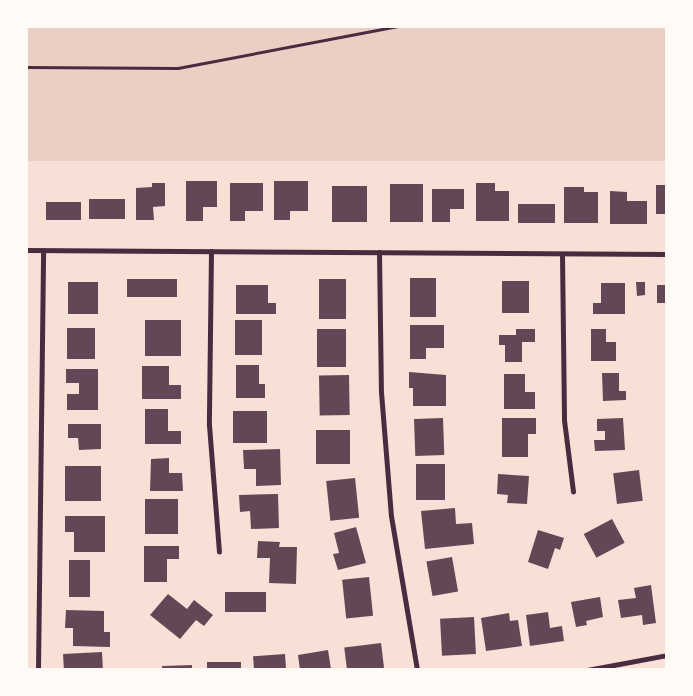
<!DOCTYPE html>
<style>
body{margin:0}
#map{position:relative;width:693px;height:696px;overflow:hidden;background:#f7e1d7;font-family:"Source Sans 3",sans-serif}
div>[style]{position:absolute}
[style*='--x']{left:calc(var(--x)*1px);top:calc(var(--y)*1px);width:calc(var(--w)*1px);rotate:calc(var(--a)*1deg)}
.green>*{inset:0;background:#ebcfc5;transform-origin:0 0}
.building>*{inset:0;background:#644757;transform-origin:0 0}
.path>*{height:2.5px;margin:-1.25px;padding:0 1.25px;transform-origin:1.25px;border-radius:1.25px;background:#4a2c40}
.minor>*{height:5px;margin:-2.5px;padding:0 2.5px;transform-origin:2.5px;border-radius:2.5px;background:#4a2c40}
span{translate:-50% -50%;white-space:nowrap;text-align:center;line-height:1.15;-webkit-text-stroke:4px #fffaf5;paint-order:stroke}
.frame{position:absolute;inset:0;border:28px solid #fffaf5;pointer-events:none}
</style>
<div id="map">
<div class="green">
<i style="left:26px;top:26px;width:641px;height:135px"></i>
</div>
<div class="building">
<i style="clip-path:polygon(186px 181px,217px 181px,217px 207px,203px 207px,203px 221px,186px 221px)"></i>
<i style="clip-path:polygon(274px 181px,308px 181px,308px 211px,290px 211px,290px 220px,274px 220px)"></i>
<i style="clip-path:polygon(152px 183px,165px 183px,165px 206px,153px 207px,154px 220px,136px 220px,136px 188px,152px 187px)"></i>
<i style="clip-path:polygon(230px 183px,263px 183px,263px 211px,245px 211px,245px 221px,230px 221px)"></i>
<i style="clip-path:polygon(476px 183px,495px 183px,495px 191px,509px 191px,509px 221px,476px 221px)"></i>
<i style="left:390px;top:184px;width:33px;height:38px"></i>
<i style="left:656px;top:185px;width:11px;height:29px"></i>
<i style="left:332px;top:186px;width:35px;height:36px"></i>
<i style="clip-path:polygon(564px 187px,584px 187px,584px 192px,598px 192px,598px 223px,564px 223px)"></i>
<i style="clip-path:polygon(432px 189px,464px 189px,464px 209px,450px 209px,450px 222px,432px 222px)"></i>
<i style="clip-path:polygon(610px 191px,627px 192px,627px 201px,647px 201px,647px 224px,610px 224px)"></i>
<i style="left:89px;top:199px;width:36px;height:20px"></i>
<i style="left:46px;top:202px;width:35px;height:18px"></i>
<i style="left:518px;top:204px;width:37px;height:19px"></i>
<i style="left:410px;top:278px;width:26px;height:39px"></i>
<i style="left:127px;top:279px;width:50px;height:18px"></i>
<i style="left:319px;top:279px;width:27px;height:40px"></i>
<i style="left:502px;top:281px;width:27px;height:32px"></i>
<i style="left:68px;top:282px;width:30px;height:32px"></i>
<i style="clip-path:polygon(636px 282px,645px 282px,645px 295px,637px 296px)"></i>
<i style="clip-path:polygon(601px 283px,625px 283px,625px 314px,593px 314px,593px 303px,601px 303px)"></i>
<i style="clip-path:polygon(236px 285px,268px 285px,268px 303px,276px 303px,276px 314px,236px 314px)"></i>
<i style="left:657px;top:285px;width:10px;height:18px"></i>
<i style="left:145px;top:320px;width:36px;height:36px"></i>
<i style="left:235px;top:320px;width:27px;height:35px"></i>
<i style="clip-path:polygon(410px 325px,444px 325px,444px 348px,426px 348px,426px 359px,410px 359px)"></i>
<i style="left:67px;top:328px;width:28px;height:31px"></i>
<i style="left:317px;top:329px;width:29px;height:38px"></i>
<i style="clip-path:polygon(516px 329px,535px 329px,535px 342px,522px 342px,522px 362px,505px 362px,505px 345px,499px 345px,499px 335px,516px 335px)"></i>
<i style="clip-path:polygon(591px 329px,606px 329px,606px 342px,616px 342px,616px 361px,591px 361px)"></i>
<i style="clip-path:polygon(236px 365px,259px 365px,259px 384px,265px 384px,265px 398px,236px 398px)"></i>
<i style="clip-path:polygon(142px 366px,169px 366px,169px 385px,181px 385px,181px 399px,142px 399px)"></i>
<i style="clip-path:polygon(66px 369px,98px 369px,98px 410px,67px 410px,67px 394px,79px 394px,79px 383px,66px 383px)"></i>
<i style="clip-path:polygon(409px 372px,446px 375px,446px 406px,413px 406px,413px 388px,409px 388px)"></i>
<i style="clip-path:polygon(602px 373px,619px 373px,619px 391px,626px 391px,626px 400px,603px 401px)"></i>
<i style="clip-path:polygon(504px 374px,525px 374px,525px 392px,535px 392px,535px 409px,504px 409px)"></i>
<i style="left:349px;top:375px;width:40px;height:30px;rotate:89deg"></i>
<i style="clip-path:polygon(145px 409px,168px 409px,168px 431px,181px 431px,181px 444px,145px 444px)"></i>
<i style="left:233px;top:411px;width:34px;height:32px"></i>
<i style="left:443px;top:418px;width:37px;height:29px;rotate:88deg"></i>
<i style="clip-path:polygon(502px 418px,536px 418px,536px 434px,528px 434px,528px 457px,502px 457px)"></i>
<i style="clip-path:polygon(623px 418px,625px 450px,595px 451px,594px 440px,605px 440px,605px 431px,597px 431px,597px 419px)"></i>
<i style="clip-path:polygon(68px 424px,101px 424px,101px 449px,79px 450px,78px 438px,68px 438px)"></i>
<i style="left:350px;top:430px;width:34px;height:34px;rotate:90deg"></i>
<i style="clip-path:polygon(280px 449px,281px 485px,256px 486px,256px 469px,244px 469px,243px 450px)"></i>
<i style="clip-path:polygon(169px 458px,169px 473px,182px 473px,183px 491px,150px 491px,151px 459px)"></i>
<i style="left:445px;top:464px;width:36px;height:29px;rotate:90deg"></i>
<i style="left:65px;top:466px;width:36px;height:35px"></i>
<i style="left:639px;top:470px;width:31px;height:26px;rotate:83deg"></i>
<i style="clip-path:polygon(498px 474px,529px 476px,527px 504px,507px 503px,508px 495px,497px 494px)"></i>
<i style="left:355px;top:478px;width:40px;height:29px;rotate:84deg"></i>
<i style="clip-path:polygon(278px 494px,279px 528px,251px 529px,250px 511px,240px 512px,239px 495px)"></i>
<i style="left:145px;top:499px;width:33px;height:35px"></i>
<i style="clip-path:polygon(455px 508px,456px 524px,472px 523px,474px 544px,425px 549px,421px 511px)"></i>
<i style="clip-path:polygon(65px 516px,105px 516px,105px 552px,74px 552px,74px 532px,65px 532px)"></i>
<i style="left:612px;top:519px;width:27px;height:32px;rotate:62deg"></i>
<i style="clip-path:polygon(356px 527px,366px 563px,338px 570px,333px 554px,339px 553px,334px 533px)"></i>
<i style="clip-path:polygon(538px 530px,564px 538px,560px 550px,555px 548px,548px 569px,528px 562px)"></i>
<i style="clip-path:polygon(258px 541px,280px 542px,279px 547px,297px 547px,296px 584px,269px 583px,270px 558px,257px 558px)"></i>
<i style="clip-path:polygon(144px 546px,179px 546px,179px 559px,167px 559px,167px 582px,144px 582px)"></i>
<i style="left:452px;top:557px;width:35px;height:26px;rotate:80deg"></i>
<i style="left:69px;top:560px;width:21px;height:37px"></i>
<i style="left:369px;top:577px;width:39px;height:27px;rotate:84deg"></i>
<i style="clip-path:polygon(651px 585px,656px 623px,643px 625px,642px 615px,621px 618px,618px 600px,636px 598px,634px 588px)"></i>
<i style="left:266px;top:592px;width:20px;height:41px;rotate:90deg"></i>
<i style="clip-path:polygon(168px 594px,187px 609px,194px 600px,213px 615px,204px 626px,196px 620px,180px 639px,150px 615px)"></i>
<i style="clip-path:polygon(600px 597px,603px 617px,586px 621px,587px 625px,576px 627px,571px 602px)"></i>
<i style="clip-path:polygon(66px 610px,104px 611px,104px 632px,110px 632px,110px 647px,73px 646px,73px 628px,65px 628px)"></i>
<i style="clip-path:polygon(548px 612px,550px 628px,562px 626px,564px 641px,530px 646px,526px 615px)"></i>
<i style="clip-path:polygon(509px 613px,510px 621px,518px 620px,522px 646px,486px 651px,481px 618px)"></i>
<i style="left:474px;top:617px;width:37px;height:34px;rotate:87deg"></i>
<i style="left:381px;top:643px;width:25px;height:37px;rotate:83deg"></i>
<i style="clip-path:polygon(328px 650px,331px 669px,300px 670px,298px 655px)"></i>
<i style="left:102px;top:652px;width:18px;height:39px;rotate:87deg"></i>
<i style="left:285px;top:654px;width:16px;height:32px;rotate:86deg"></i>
<i style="left:241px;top:662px;width:8px;height:34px;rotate:90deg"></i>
<i style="clip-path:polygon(192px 665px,192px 670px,162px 670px,162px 666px)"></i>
</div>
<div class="path">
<i style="--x:26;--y:67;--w:152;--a:0.4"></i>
<i style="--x:178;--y:68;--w:225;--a:-10.8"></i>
</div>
<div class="minor">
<i style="--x:26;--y:250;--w:641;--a:0.36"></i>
<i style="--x:211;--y:251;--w:174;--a:90.7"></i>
<i style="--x:209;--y:425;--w:127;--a:85.5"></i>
<i style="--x:379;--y:252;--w:140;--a:89.2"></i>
<i style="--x:381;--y:392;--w:124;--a:85.4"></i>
<i style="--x:391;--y:516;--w:156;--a:80.4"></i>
<i style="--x:562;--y:254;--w:166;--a:89.3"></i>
<i style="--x:564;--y:420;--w:72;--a:82.8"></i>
<i style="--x:38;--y:670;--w:420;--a:-89.3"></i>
<i style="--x:587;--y:670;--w:81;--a:-10.6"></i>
</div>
<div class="frame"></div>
</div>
